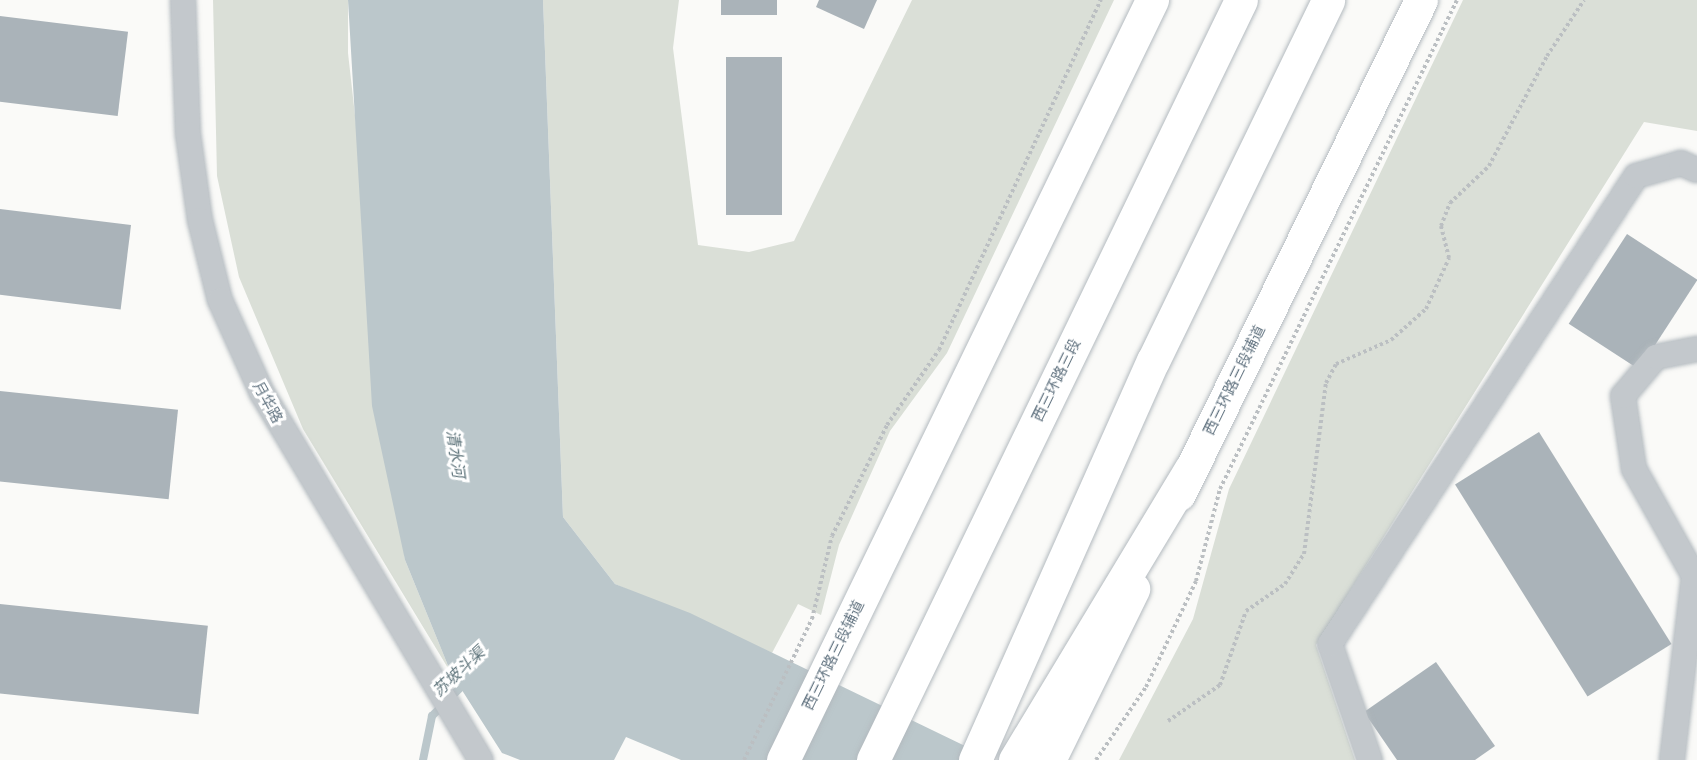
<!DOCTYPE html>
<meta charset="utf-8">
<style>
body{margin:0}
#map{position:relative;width:1697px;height:760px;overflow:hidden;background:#fafaf8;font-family:"Public Sans","Noto Sans SC",sans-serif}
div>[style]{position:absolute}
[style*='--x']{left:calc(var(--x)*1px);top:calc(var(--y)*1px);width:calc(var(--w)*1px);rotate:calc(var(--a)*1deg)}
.green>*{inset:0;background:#dadfd7}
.water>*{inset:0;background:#bbc7cb}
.stream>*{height:8px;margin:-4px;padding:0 4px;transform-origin:4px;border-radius:4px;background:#bbc7cb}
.building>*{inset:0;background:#aab3b9;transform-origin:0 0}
.path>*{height:4px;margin-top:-2px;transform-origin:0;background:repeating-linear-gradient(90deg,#bbbfc2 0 3px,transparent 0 6px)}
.roads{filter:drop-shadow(0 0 2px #b3babf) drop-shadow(0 0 2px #b3babf)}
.minor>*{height:24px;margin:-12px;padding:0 12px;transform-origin:12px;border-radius:12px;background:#c3c8cc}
.secondary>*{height:33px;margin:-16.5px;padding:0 16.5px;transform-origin:16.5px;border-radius:16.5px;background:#fff}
.trunk>*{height:33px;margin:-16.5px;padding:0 16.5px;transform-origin:16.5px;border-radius:16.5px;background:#fff}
span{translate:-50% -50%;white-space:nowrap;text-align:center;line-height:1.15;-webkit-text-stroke:6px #fff;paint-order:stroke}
.street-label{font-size:15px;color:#657683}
.water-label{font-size:16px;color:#60757c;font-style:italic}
</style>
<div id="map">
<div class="green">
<i style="clip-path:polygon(213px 0,348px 0,348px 53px,405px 560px,451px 673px,303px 429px,239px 277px,217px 176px)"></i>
<i style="clip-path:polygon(543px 0,679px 0,673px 48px,698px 245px,749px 252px,794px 241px,912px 0,1114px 0,947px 353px,890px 431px,839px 545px,821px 615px,798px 604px,772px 653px,615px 584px,563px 517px)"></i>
<i style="clip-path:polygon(1463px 0,1697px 0,1697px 131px,1644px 122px,1316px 645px,1355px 760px,1119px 760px,1193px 619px,1229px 489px)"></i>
</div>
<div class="water">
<i style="clip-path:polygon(348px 0,543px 0,563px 517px,615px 584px,690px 613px,994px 760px,681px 760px,626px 737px,614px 760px,520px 760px,502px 753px,451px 673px,405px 560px,372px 406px)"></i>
</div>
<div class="stream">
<i style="--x:423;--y:760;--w:45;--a:-78.4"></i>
<i style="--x:432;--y:716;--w:49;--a:-45"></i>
</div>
<div class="building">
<i style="left:721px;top:0;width:56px;height:15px"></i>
<i style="clip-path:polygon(819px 0,877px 0,864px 29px,816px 7px)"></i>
<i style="left:0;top:16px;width:129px;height:85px;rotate:7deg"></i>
<i style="left:726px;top:57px;width:56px;height:158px"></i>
<i style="left:0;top:209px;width:132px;height:85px;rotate:7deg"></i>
<i style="left:1627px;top:234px;width:84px;height:107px;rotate:33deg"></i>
<i style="left:0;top:391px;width:179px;height:90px;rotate:6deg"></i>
<i style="left:1539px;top:432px;width:250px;height:99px;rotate:58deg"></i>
<i style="left:0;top:604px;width:209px;height:89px;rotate:6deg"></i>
<i style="clip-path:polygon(1436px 662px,1495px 746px,1475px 760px,1397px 760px,1364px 712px)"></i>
</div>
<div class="path">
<i style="--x:1168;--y:721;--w:63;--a:-34.7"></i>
<i style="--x:1220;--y:685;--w:78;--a:-70.6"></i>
<i style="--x:1246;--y:611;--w:47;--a:-34.7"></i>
<i style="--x:1285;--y:584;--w:36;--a:-58"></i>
<i style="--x:1304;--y:554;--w:172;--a:-82.7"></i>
<i style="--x:1326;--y:383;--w:21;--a:-62"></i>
<i style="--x:1336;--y:364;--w:60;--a:-23.6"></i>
<i style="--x:1391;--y:340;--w:47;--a:-41.5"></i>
<i style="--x:1426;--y:309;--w:56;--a:-65.7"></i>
<i style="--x:1449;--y:258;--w:33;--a:-104"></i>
<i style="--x:1441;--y:226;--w:25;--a:-69"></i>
<i style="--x:1450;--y:203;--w:54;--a:-43.5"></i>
<i style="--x:1489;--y:166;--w:124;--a:-62.2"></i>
<i style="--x:1547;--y:56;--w:67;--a:-56.5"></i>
<i style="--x:744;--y:760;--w:157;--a:-64.3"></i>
<i style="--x:812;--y:619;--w:85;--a:-76.5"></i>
<i style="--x:832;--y:536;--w:124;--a:-63.6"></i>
<i style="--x:887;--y:425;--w:91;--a:-55.3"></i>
<i style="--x:939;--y:350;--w:386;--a:-65.2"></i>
<i style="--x:1096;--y:760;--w:88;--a:-55.6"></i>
<i style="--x:1146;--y:687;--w:117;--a:-64.7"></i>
<i style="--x:1196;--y:581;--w:95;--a:-75.4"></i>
<i style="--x:1220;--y:489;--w:543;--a:-64.14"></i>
</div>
<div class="roads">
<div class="minor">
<i style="--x:183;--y:0;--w:134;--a:87.9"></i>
<i style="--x:188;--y:134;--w:87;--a:82.1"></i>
<i style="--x:200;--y:220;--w:82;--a:76"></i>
<i style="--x:220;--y:300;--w:102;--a:65.7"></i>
<i style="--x:262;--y:393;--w:427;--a:59.2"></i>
<i style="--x:1370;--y:760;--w:123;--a:-109"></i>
<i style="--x:1330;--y:644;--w:559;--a:-56.82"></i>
<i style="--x:1636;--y:176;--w:47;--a:-16.1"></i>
<i style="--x:1681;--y:163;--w:17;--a:24"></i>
<i style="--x:1672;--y:760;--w:185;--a:-83.2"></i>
<i style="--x:1694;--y:576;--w:123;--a:-119.3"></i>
<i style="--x:1634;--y:469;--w:74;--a:-98.6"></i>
<i style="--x:1623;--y:396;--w:51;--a:-49.8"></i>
<i style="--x:1656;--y:357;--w:42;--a:-11"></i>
</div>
<div class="secondary">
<i style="--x:1179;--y:494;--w:550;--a:-63.9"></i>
<i style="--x:783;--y:760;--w:845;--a:-64.1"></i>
<i style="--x:1049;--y:760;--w:191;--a:-63.8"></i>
</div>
<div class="trunk">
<i style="--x:873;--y:760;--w:844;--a:-64.16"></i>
<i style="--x:975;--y:760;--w:437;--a:-66"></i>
<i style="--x:1153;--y:361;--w:401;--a:-64.1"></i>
<i style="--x:1015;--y:760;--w:341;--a:-58.9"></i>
</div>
</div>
<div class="street-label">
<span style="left:1056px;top:380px;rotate:-64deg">西三环路三段</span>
<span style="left:1234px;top:380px;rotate:-64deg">西三环路三段辅道</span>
<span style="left:268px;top:402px;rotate:61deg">月华路</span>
<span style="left:833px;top:655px;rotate:-64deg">西三环路三段辅道</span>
</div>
<div class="water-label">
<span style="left:455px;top:454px;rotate:82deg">清水河</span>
<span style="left:459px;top:672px;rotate:-43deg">苏坡斗渠</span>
</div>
</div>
